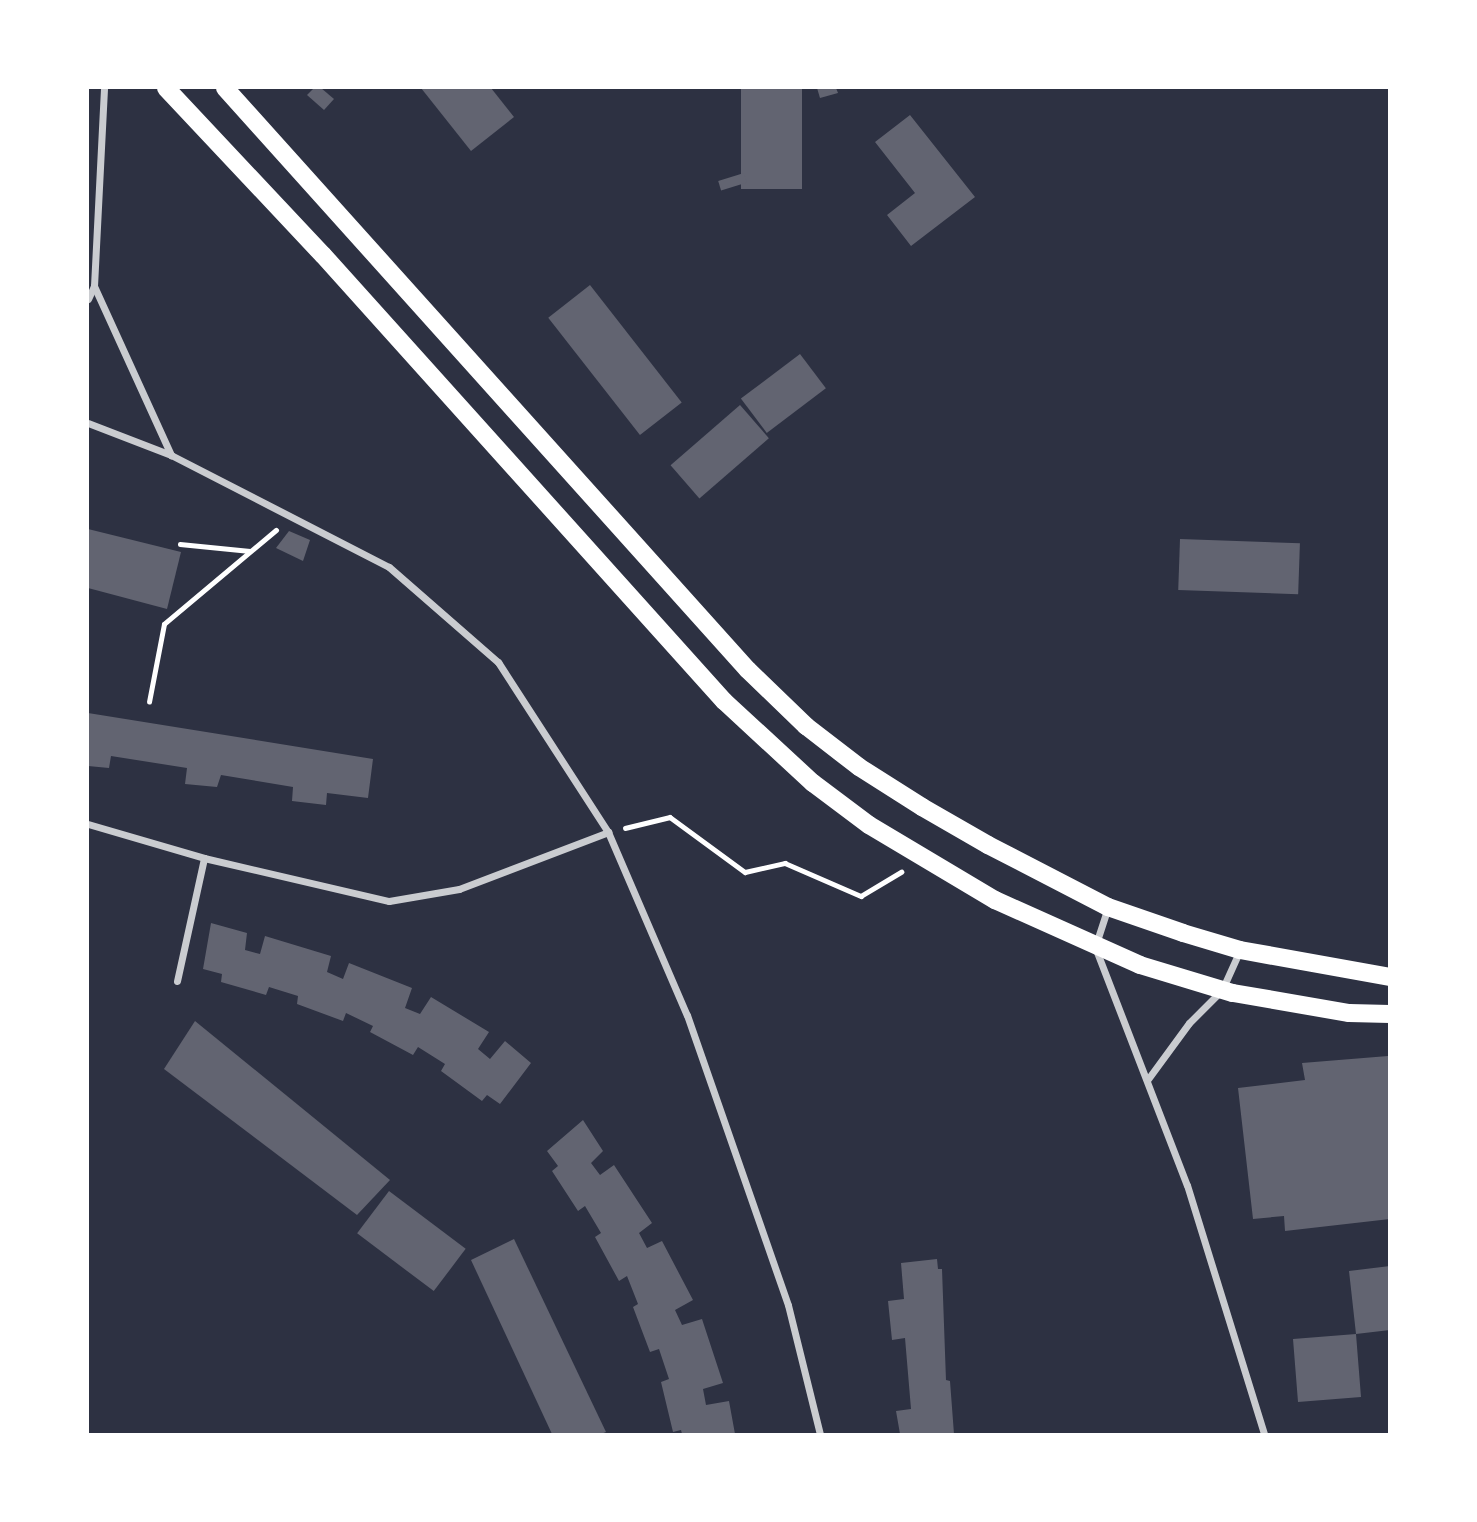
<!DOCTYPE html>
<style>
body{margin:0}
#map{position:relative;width:1477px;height:1522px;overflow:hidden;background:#2d3142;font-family:"Fira Sans",sans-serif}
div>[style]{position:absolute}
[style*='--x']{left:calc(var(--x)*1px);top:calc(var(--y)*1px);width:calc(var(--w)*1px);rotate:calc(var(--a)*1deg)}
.building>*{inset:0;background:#626471;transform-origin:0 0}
.path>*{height:4.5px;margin:-2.25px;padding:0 2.25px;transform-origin:2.25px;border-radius:2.25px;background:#fff}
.minor>*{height:7px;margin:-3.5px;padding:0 3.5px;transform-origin:3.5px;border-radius:3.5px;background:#caccd0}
.primary>*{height:18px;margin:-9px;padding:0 9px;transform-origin:9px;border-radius:9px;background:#fff}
span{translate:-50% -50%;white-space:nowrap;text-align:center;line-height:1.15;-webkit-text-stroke:5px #fff;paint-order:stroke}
.frame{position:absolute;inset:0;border:89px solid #fff;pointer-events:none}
</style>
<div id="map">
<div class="building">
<i style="clip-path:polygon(314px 88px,321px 88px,334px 99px,324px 110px,307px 95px)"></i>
<i style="clip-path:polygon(421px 88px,491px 88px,514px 117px,471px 151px)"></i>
<i style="left:741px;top:88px;width:61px;height:101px"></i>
<i style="clip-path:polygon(817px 88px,836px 88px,838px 93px,820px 98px)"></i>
<i style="clip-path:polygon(910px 115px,975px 197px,911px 246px,887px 215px,915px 193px,875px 142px)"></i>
<i style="left:744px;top:173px;width:10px;height:27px;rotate:73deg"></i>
<i style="left:590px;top:285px;width:149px;height:53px;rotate:52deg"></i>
<i style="left:800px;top:354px;width:43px;height:74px;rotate:53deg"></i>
<i style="left:740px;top:405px;width:44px;height:92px;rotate:49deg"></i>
<i style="clip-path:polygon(88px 529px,181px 552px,167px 609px,88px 588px)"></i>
<i style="clip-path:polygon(289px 531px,310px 540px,303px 561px,276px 548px)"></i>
<i style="left:1180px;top:539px;width:120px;height:51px;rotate:2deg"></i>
<i style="clip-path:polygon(88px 713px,373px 759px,368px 798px,327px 793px,326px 805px,292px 801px,293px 787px,221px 775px,217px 787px,185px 784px,187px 768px,111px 756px,109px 768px,88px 766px)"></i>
<i style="clip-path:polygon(211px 923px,247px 933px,245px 950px,260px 954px,265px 936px,331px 956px,327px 972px,343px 979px,349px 963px,412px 988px,405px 1008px,420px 1014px,431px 997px,489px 1032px,478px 1049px,490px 1059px,505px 1041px,531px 1063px,500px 1104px,487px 1095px,482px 1101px,441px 1071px,445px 1064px,418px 1047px,413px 1055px,370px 1032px,373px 1026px,346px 1013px,343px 1021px,297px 1004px,298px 996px,269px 987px,266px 995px,221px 982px,222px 974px,203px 969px)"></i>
<i style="clip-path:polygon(195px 1021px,390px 1180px,357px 1215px,164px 1069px)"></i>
<i style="clip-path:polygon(1388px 1056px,1390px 1219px,1285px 1231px,1284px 1216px,1253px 1219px,1238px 1088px,1305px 1080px,1302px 1063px)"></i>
<i style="clip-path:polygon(583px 1120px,603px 1151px,591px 1163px,600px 1175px,614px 1165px,652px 1223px,639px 1233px,647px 1248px,662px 1241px,693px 1300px,675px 1310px,682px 1325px,702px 1319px,723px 1383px,703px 1389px,706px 1405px,729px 1401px,735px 1434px,682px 1434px,681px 1430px,673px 1432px,661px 1382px,669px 1379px,659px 1349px,650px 1352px,633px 1307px,638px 1304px,627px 1276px,619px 1281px,595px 1237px,601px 1233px,585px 1206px,578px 1211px,552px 1171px,558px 1166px,547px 1151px)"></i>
<i style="left:389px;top:1191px;width:96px;height:53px;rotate:37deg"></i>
<i style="clip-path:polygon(514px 1239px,606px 1432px,601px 1434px,552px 1434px,471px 1260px)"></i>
<i style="clip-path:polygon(937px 1259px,938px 1269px,942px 1269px,946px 1380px,950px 1381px,954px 1434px,900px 1434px,896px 1411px,911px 1409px,905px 1338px,892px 1340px,888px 1301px,904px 1299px,901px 1263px)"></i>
<i style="clip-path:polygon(1390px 1266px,1390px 1330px,1356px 1334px,1361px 1397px,1298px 1402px,1293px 1339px,1356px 1334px,1349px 1271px)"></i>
</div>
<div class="path">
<i style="--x:180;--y:544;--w:70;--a:5.7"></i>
<i style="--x:149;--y:702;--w:79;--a:-79.1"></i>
<i style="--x:164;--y:624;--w:146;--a:-40"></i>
<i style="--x:625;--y:828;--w:46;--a:-13.7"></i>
<i style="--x:670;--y:817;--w:93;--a:36.3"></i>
<i style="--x:745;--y:872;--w:41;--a:-12.7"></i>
<i style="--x:785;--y:863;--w:83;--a:23.5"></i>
<i style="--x:861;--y:896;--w:47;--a:-31"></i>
</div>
<div class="minor">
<i style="--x:94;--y:286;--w:186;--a:65.5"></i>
<i style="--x:88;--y:299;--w:14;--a:-65"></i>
<i style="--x:94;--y:286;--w:198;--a:-87.1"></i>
<i style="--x:88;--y:423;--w:89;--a:21.1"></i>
<i style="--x:171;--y:455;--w:245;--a:27.2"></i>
<i style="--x:389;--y:567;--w:145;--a:41.1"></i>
<i style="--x:498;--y:662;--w:202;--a:57.1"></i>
<i style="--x:608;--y:832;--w:199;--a:66.7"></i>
<i style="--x:687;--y:1015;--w:307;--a:70.8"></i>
<i style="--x:788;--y:1305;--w:133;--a:76.1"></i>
<i style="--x:88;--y:824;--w:121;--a:16.3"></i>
<i style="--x:204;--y:858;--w:190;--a:13.1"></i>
<i style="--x:389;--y:901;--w:71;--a:-9.7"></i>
<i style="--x:459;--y:889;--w:160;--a:-20.9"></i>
<i style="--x:1108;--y:907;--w:42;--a:108"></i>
<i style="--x:1095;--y:947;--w:255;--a:68.9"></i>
<i style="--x:1187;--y:1185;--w:261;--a:72.8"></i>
<i style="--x:177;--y:981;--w:126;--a:-77.6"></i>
<i style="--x:1148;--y:1079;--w:69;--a:-53.8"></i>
<i style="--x:1189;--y:1023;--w:47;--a:-45"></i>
<i style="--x:1222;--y:990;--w:44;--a:-65.8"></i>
</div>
<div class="primary">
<i style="--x:166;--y:88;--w:229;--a:46.8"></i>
<i style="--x:323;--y:255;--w:600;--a:48.04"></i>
<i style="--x:724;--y:701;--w:121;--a:42.7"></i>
<i style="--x:813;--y:783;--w:70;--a:36.9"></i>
<i style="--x:869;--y:825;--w:147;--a:30.8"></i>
<i style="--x:995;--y:900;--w:159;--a:24.1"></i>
<i style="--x:1140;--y:965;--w:97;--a:16.8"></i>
<i style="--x:1233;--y:993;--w:118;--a:9.8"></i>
<i style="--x:1349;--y:1013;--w:41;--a:1.4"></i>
<i style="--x:225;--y:88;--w:782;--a:48.06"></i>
<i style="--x:748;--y:670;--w:81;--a:44"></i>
<i style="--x:806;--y:726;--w:67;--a:37.7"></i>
<i style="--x:859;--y:767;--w:75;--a:32.4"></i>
<i style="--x:922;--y:807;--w:76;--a:29.9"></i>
<i style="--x:988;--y:845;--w:135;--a:27.3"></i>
<i style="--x:1108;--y:907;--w:79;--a:19.1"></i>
<i style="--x:1183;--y:933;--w:59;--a:16.6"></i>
<i style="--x:1240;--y:950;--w:152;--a:10.2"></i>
</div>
<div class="frame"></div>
</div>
